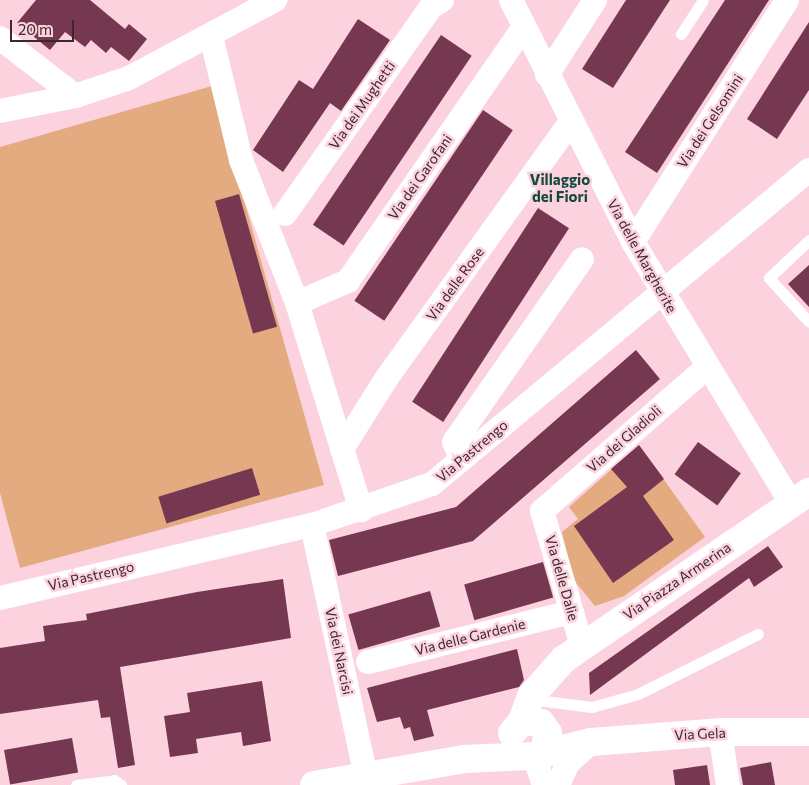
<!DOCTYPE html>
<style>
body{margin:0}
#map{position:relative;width:809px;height:785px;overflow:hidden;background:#fbd2de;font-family:Commissioner,sans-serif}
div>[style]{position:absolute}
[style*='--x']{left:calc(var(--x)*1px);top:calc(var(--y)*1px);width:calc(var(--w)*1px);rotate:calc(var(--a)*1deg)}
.green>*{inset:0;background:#e4ab80}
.building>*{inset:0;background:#763850;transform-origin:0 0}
.lane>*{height:11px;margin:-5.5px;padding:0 5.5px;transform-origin:5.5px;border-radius:5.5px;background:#fff}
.street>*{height:24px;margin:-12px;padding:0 12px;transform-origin:12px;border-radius:12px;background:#fff}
.secondary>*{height:28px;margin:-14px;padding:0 14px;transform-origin:14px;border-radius:14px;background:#fff}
span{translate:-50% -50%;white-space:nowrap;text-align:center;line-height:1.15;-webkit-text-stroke:5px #fbd2de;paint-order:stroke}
.street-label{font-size:14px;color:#3b282e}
.neighbourhood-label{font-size:15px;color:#124a40;font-weight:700}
.scale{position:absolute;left:10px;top:20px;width:64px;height:22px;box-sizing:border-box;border:2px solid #3b282e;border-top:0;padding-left:6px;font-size:15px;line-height:18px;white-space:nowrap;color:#3b282e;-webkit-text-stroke:4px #fbd2de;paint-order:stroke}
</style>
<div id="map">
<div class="green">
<i style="clip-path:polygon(212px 86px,324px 485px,20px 568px,0 493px,0 147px)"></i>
<i style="clip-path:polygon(639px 445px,705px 537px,624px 596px,595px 606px,573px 579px,562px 532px,578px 519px,569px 507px)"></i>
</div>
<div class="building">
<i style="clip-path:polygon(36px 0,90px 0,125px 29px,129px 24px,147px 39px,129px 61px,111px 47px,106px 53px,91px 40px,85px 47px,65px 32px,50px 50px,17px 23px)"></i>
<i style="clip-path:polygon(626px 0,670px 0,613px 88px,582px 69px)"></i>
<i style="clip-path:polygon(725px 0,769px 0,657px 173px,625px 152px)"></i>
<i style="clip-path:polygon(358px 19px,390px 40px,341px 111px,330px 103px,283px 172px,253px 150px,299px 80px,313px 89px)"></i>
<i style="clip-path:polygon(809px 22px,809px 90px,777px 139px,747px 119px)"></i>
<i style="left:441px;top:35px;width:37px;height:229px;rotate:34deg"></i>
<i style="left:483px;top:110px;width:36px;height:230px;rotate:34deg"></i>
<i style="left:239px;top:194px;width:138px;height:25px;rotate:74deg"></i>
<i style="left:538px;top:208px;width:37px;height:231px;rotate:33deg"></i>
<i style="clip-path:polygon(809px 265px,809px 307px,788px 284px)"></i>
<i style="clip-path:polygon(636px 350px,660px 379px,473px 541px,338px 576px,329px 540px,456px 507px)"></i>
<i style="left:698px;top:442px;width:53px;height:40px;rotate:36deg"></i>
<i style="clip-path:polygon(639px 445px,664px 479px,643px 496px,674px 540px,613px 583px,574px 526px,627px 487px,611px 469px)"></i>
<i style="left:252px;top:468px;width:28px;height:98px;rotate:73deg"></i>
<i style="clip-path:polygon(768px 546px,783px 567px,754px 587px,749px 578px,590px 695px,589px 673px)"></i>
<i style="left:543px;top:562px;width:37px;height:82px;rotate:74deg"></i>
<i style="clip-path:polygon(283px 579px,291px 638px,120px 667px,135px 765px,118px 768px,110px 717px,101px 718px,98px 700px,0 714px,0 648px,45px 641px,43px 626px,87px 620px,86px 614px,197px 592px)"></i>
<i style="left:430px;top:591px;width:37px;height:85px;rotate:74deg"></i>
<i style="clip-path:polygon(517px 649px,524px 680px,519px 687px,427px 710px,434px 736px,414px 741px,410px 727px,404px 729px,400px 717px,377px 722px,367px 688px)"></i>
<i style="clip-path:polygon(262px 681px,271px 741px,243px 746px,241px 732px,196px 739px,198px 753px,170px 757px,164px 716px,190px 712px,187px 693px)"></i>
<i style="left:72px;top:738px;width:35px;height:69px;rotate:80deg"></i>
<i style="clip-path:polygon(771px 762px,775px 785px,743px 785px,740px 768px)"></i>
<i style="clip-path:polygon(707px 765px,710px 785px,675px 785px,673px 770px)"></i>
</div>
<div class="lane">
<i style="--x:681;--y:34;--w:40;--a:-57.1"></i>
<i style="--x:809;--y:240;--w:55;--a:136.5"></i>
<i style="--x:769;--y:278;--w:59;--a:47.7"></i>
<i style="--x:545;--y:701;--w:47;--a:7.3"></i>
<i style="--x:592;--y:707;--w:48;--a:-15.8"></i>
<i style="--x:638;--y:694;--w:134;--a:-26.6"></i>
<i style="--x:76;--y:785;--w:38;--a:-7"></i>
<i style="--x:114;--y:780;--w:9;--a:36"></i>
</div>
<div class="street">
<i style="--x:511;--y:0;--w:271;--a:63.2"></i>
<i style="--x:633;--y:242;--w:305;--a:58.8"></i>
<i style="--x:211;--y:36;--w:128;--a:76.4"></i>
<i style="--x:241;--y:160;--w:154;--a:68.6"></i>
<i style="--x:297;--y:303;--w:217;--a:72.8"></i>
<i style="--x:0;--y:38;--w:95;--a:37.7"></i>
<i style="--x:547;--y:75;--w:89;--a:-57.4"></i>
<i style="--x:0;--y:111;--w:76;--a:-11.3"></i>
<i style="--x:75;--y:96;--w:57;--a:-18.4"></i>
<i style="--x:129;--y:78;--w:166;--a:-28.1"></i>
<i style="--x:285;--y:214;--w:253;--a:-54.8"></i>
<i style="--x:431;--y:7;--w:13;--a:-32"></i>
<i style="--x:633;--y:242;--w:287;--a:-57.5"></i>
<i style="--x:297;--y:303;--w:56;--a:-23.3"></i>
<i style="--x:348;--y:281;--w:309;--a:-55.3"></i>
<i style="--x:342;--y:449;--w:83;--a:-57.8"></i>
<i style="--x:386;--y:379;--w:317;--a:-54.3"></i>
<i style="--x:461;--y:459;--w:18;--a:-112"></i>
<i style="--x:454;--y:442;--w:223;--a:-55"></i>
<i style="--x:312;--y:525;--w:258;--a:77.9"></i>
<i style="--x:0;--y:598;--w:320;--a:-13.2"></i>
<i style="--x:312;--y:525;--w:127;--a:-18.9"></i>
<i style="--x:432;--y:484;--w:491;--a:-39.8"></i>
<i style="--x:582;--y:646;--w:141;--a:-106.5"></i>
<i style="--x:542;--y:511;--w:218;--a:-41.1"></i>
<i style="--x:368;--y:662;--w:210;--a:-13.8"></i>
<i style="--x:720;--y:732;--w:54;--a:81.4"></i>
<i style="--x:534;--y:756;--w:31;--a:71"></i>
<i style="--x:558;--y:785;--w:24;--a:-66"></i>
<i style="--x:568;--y:763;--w:31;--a:-42"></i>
</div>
<div class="secondary">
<i style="--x:522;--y:721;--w:27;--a:-70"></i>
<i style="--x:531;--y:696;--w:50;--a:-48.3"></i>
<i style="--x:564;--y:659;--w:297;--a:-34.3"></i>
<i style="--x:512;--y:733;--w:16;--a:-50"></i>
<i style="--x:522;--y:721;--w:19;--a:6"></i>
<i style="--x:541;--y:723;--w:12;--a:55"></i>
<i style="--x:548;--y:733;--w:17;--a:103"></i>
<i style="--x:314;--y:785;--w:152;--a:-9.8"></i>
<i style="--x:464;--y:759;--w:70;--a:-2.5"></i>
<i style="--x:534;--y:756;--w:59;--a:-13.8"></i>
<i style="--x:591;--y:742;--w:129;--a:-4.4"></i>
<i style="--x:720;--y:732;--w:89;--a:0"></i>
</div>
<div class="street-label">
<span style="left:362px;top:105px;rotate:-55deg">Via dei Mughetti</span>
<span style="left:710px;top:121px;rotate:-57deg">Via dei Gelsomini</span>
<span style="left:420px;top:177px;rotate:-55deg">Via dei Garofani</span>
<span style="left:642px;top:256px;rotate:61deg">Via delle Margherite</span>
<span style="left:455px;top:284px;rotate:-54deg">Via delle Rose</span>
<span style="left:624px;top:439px;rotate:-41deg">Via dei Gladioli</span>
<span style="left:472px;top:451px;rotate:-40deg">Via Pastrengo</span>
<span style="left:91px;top:576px;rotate:-13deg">Via Pastrengo</span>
<span style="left:562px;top:578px;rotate:74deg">Via delle Dalie</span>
<span style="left:677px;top:581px;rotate:-34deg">Via Piazza Armerina</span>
<span style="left:470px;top:637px;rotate:-14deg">Via delle Gardenie</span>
<span style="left:339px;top:651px;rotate:78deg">Via dei Narcisi</span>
<span style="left:700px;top:734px;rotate:-3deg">Via Gela</span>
</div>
<div class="neighbourhood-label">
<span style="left:560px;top:188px">Villaggio<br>dei Fiori</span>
</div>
<div class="scale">20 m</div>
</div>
